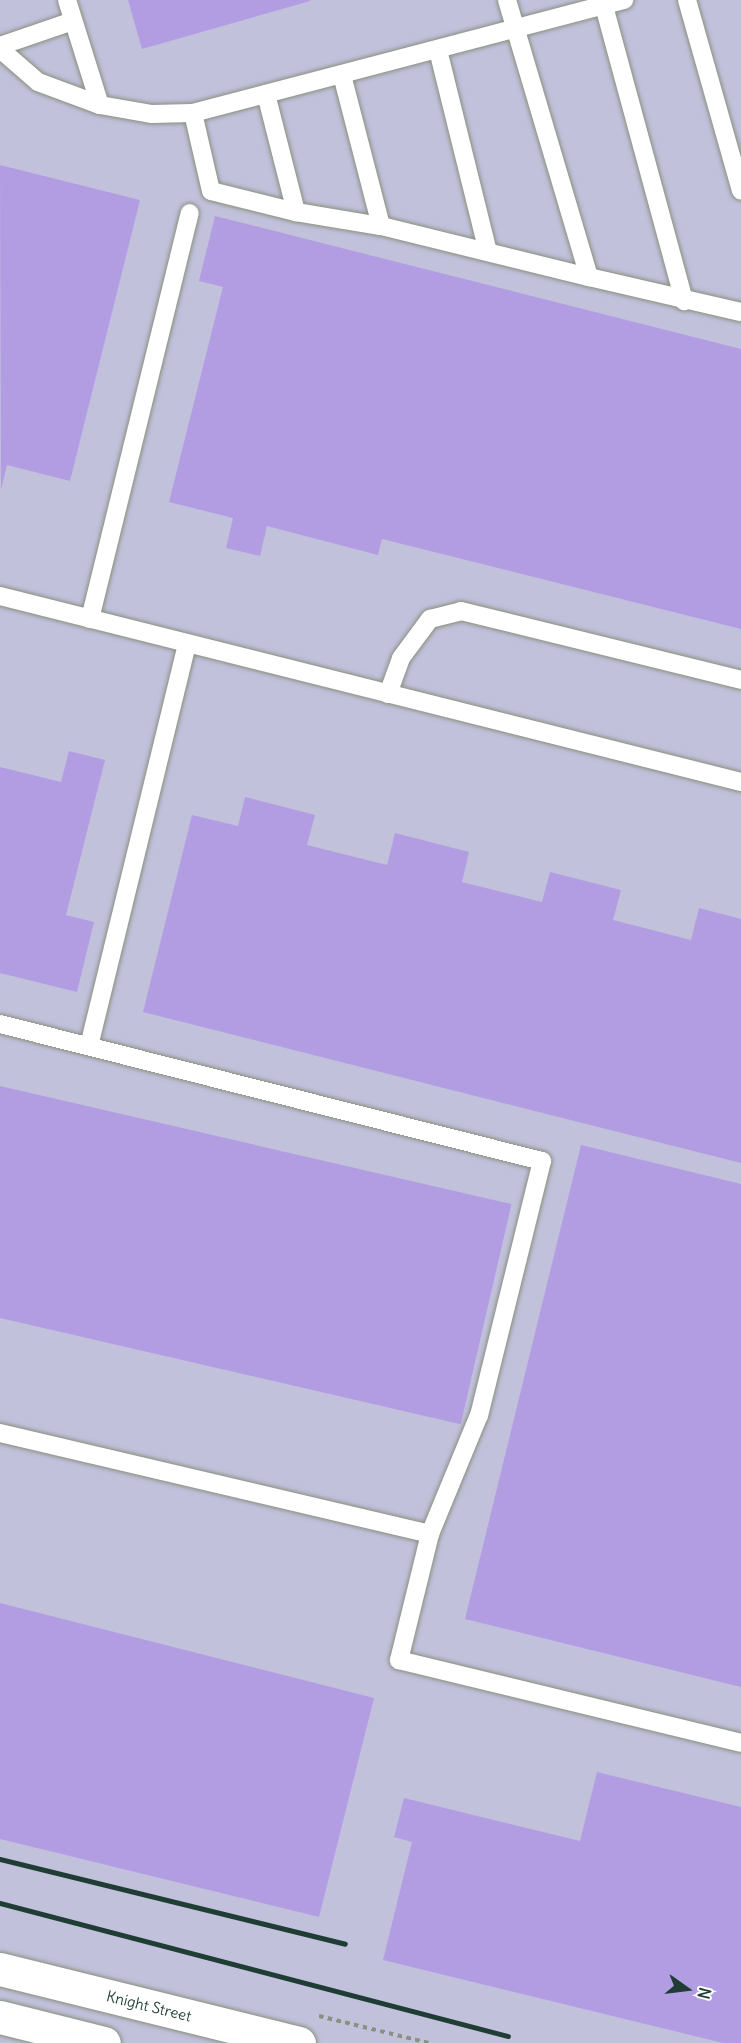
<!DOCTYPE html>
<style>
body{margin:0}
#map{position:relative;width:741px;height:2043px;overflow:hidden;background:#f3e5cc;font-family:Delius,sans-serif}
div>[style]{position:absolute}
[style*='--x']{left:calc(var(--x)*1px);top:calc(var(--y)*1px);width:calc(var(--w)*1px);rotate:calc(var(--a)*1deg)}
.industrial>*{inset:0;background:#c2c1dc;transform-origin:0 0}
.building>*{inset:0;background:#b29de3;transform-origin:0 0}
.path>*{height:4px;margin-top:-2px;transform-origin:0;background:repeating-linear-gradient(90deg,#899180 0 4.5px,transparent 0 9px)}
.roads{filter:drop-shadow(0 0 2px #899180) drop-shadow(0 0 2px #899180)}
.lane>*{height:18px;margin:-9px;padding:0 9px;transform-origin:9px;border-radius:9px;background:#fff}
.highway>*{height:33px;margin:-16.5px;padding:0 16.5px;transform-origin:16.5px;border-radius:16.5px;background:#fff}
.rail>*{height:4.5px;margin:-2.25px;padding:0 2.25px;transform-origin:2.25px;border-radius:2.25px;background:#1f3d34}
span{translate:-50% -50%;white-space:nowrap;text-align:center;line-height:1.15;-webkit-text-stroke:4.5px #fff;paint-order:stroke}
.street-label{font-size:15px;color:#1f3d34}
.north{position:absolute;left:657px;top:1959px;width:60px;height:60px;-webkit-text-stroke:4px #fff;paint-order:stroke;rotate:104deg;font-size:16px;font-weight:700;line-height:24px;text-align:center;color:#1f3d34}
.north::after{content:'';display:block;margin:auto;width:21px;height:27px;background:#1f3d34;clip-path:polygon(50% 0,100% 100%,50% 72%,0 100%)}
</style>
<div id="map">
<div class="industrial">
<i style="left:0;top:0;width:741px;height:2043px"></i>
</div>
<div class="building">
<i style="clip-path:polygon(128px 0,310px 0,310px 1px,142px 49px)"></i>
<i style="clip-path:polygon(0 165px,140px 200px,70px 481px,7px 465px,1px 490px)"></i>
<i style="clip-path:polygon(215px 216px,741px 349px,741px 629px,382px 539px,378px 555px,267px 526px,260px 556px,226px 548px,233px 518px,169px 502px,223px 287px,199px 281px)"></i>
<i style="clip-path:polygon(69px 751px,105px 760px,66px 915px,94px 922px,77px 992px,0 973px,0 767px,61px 782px)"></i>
<i style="clip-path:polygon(245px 797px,315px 815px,307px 845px,387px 865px,395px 833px,469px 852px,462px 882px,542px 902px,550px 872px,621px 890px,613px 920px,691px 940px,699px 908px,741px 919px,741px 1163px,143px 1012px,192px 815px,238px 826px)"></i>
<i style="left:0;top:1086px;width:525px;height:226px;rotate:13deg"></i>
<i style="clip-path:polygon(581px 1145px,741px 1184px,741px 1687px,465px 1619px)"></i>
<i style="clip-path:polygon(0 1603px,374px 1698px,319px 1917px,0 1839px)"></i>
<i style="clip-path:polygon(597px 1772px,741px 1807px,741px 2043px,723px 2043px,383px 1960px,412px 1842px,394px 1837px,404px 1798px,580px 1841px)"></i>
</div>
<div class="path">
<i style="--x:319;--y:2016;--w:113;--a:13.8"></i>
</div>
<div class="roads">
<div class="lane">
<i style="--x:67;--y:0;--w:110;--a:72.6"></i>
<i style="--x:507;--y:0;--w:289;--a:73.5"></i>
<i style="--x:589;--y:277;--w:156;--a:13"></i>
<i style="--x:687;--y:0;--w:198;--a:74.2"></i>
<i style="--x:604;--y:6;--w:306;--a:74.8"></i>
<i style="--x:0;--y:46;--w:77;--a:-18.9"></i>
<i style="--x:0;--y:49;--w:50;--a:41"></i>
<i style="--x:38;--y:82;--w:66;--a:20.4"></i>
<i style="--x:100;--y:105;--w:53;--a:9.8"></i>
<i style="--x:152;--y:114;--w:41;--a:-1.4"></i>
<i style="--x:193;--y:113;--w:446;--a:-14.7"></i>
<i style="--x:438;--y:50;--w:208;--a:76.1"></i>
<i style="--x:342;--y:75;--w:156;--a:75.5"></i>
<i style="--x:266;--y:94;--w:122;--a:75.7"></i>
<i style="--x:296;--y:212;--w:86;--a:9.4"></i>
<i style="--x:381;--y:226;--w:214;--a:13.8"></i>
<i style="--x:193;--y:113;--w:80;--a:77"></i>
<i style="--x:211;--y:191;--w:88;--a:13.9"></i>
<i style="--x:0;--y:596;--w:764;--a:14.09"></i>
<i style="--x:90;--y:619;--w:418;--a:-76.2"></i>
<i style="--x:388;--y:694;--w:38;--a:-70"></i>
<i style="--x:401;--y:658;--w:49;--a:-53.4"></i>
<i style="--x:430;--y:619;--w:32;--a:-14"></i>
<i style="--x:461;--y:611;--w:288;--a:13.8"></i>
<i style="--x:0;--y:1024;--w:559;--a:14.19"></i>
<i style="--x:542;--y:1161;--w:262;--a:103.9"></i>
<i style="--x:479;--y:1415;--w:129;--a:112.4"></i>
<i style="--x:89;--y:1046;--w:414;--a:-76.3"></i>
<i style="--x:0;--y:1433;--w:442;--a:13.2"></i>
<i style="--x:430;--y:1534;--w:130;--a:103.8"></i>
<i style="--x:399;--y:1660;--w:352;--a:13.6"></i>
</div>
<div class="highway">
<i style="--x:0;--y:1969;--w:308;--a:13.9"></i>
<i style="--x:0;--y:2017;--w:107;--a:14"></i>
</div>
</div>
<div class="rail">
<i style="--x:0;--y:1859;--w:355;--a:13.8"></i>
<i style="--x:0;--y:1903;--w:525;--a:14.67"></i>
</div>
<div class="street-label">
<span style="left:149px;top:2006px;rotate:14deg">Knight Street</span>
</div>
<div class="north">N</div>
</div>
